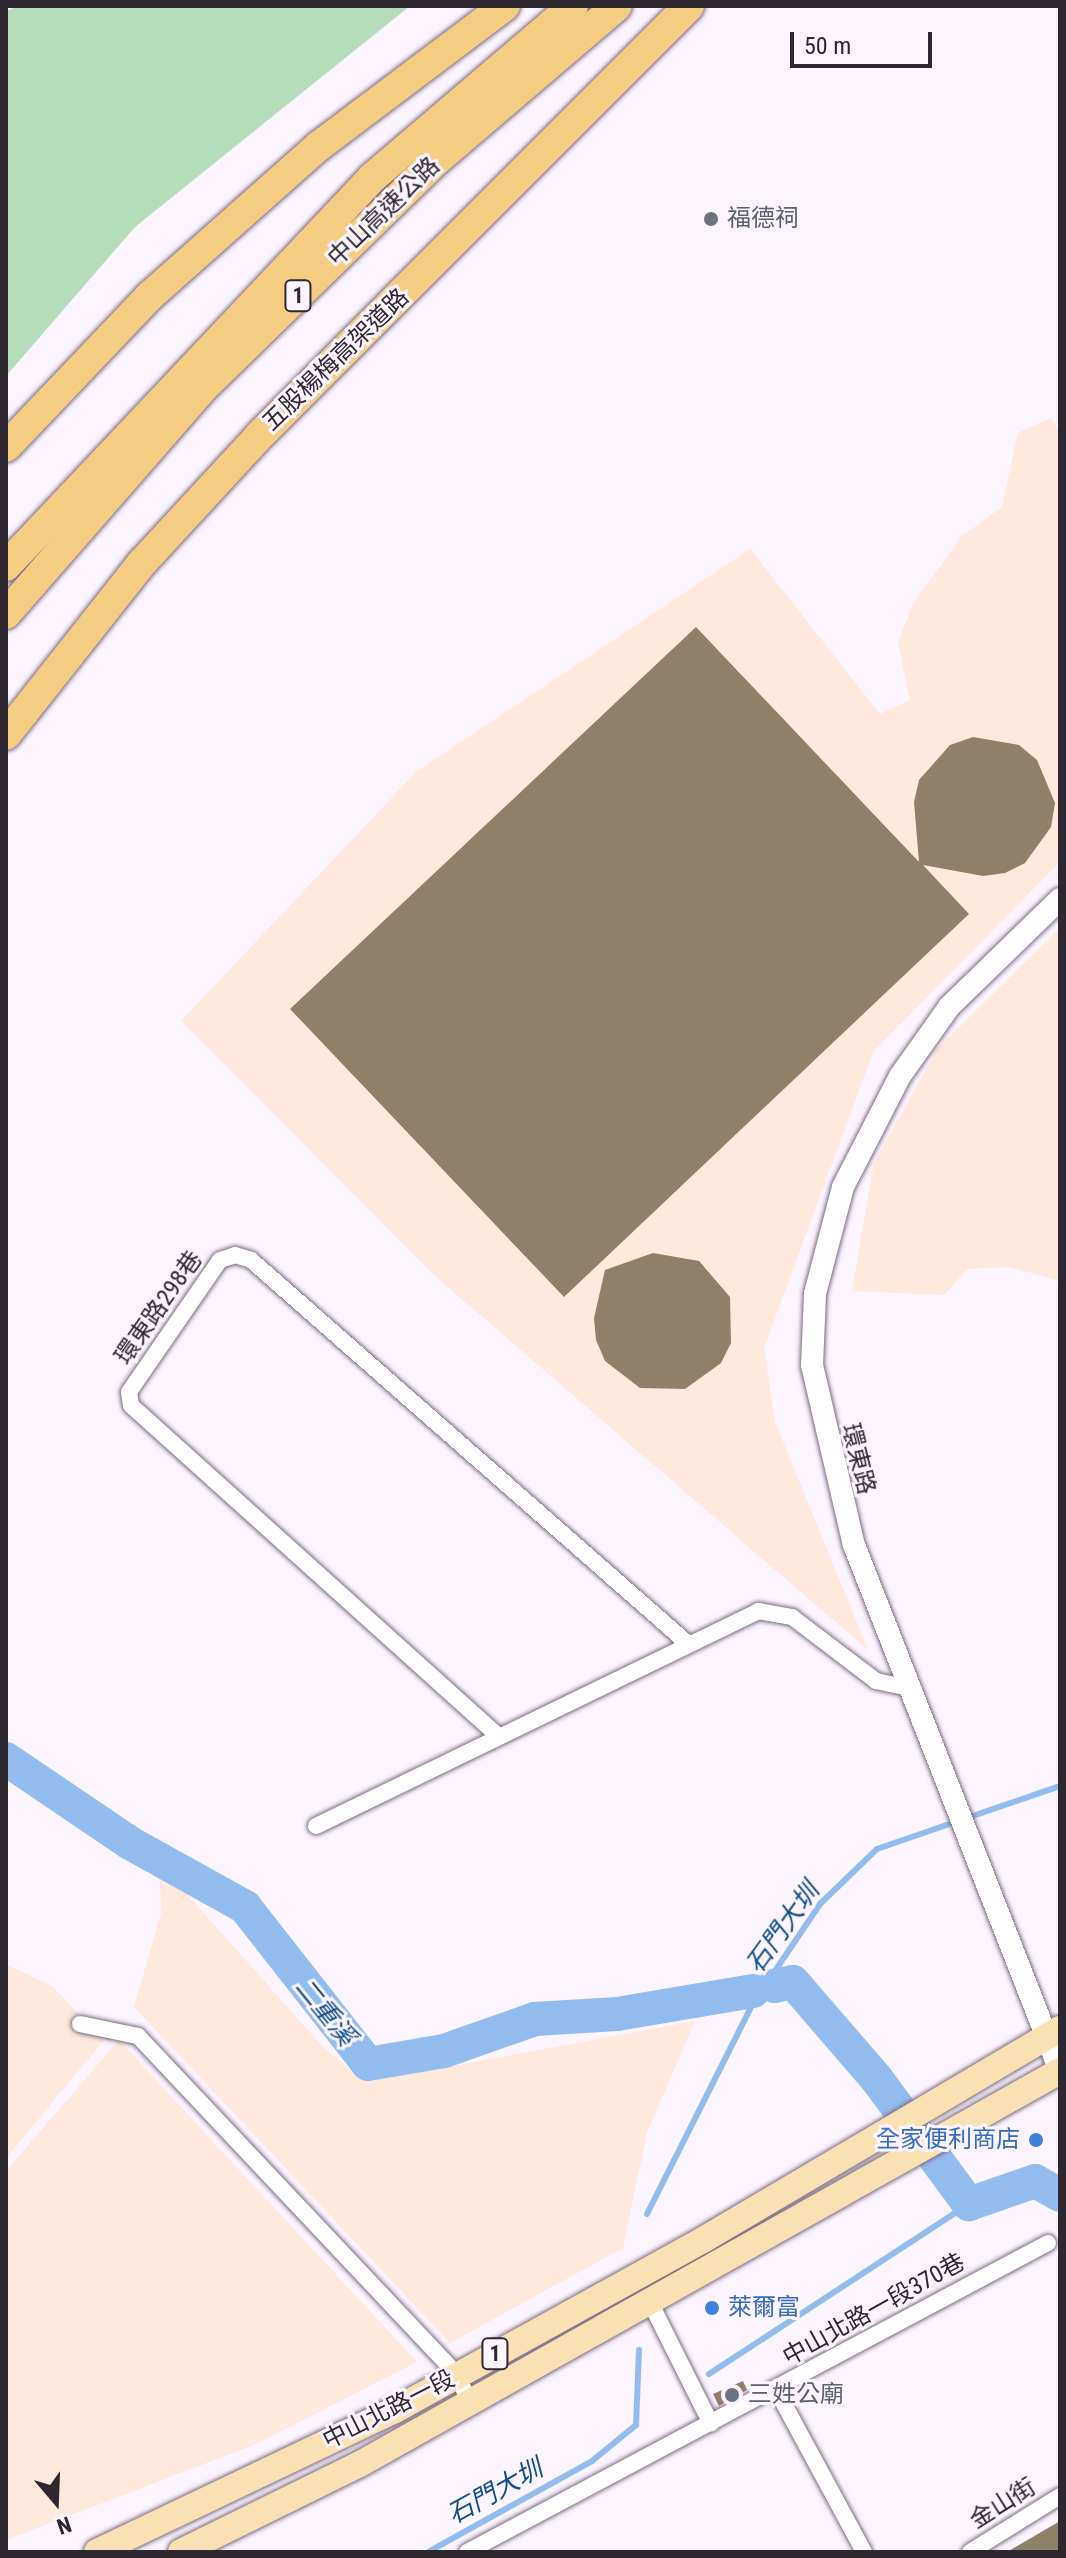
<!DOCTYPE html>
<meta charset="utf-8">
<style>
body{margin:0}
#map{position:relative;width:1066px;height:2558px;overflow:hidden;background:#fcf4ff;font-family:"Roboto Condensed","Noto Sans TC",sans-serif}
div>[style]{position:absolute}
[style*='--x']{left:calc(var(--x)*1px);top:calc(var(--y)*1px);width:calc(var(--w)*1px);rotate:calc(var(--a)*1deg)}
.industrial>*{inset:0;background:#ffe8dc}
.green>*{inset:0;background:#b5ddba}
.stream>*{height:6px;margin:-3px;padding:0 3px;transform-origin:3px;border-radius:3px;background:#92bcee}
.river>*{height:34px;margin:-17px;padding:0 17px;transform-origin:17px;border-radius:17px;background:#92bcee}
.building>*{inset:0;background:#918069}
.roads{filter:drop-shadow(0 0 2px #7b6a80) drop-shadow(0 0 2px #7b6a80)}
.street>*{height:16px;margin:-8px;padding:0 8px;transform-origin:8px;border-radius:8px;background:#fff}
.secondary>*{height:22px;margin:-11px;padding:0 11px;transform-origin:11px;border-radius:11px;background:#fff}
.primary>*{height:26px;margin:-13px;padding:0 13px;transform-origin:13px;border-radius:13px;background:#f9e1b4}
.highway>*{height:30px;margin:-15px;padding:0 15px;transform-origin:15px;border-radius:15px;background:#f5cd82}
.dots>*{width:22px;height:22px;translate:-50% -50%;box-sizing:border-box;border:4px solid #fcf4ff;border-radius:50%}
span{translate:-50% -50%;white-space:nowrap;text-align:center;line-height:1.15;-webkit-text-stroke:6px #fcf4ff;paint-order:stroke}
.shield-label span{padding:2px 6px;background:#fcf4ff;border:2px solid;border-radius:6px;-webkit-text-stroke-width:0}
.shield-label{font-size:22px;color:#2e2730;font-weight:700}
.street-label{font-size:24px;color:#2e2730}
.worship-label{font-size:24px;color:#5b616d}
.left{translate:0 -50%;text-align:left}
.shop-label{font-size:24px;color:#366cbe}
.right{translate:-100% -50%;text-align:right}
.water-label{font-size:26px;color:#124e89;font-style:italic}
.frame{position:absolute;inset:0;border:8px solid #2e2730;pointer-events:none}
.north{position:absolute;left:16px;top:2462px;width:80px;height:80px;-webkit-text-stroke:6px #fcf4ff;paint-order:stroke;rotate:161deg;font-size:22px;font-weight:700;line-height:32px;text-align:center;color:#2e2730}
.north::after{content:'';display:block;margin:auto;width:28px;height:36px;background:#2e2730;clip-path:polygon(50% 0,100% 100%,50% 72%,0 100%)}
.scale{position:absolute;left:790px;top:32px;width:142px;height:36px;box-sizing:border-box;border:4px solid #2e2730;border-top:0;padding-left:10px;font-size:24px;line-height:28px;white-space:nowrap;color:#2e2730;-webkit-text-stroke:6px #fcf4ff;paint-order:stroke}
</style>
<div id="map">
<div class="industrial">
<i style="clip-path:polygon(1051px 418px,1060px 430px,1060px 862px,873px 1052px,764px 1348px,775px 1422px,868px 1650px,435px 1276px,181px 1021px,416px 772px,750px 549px,880px 714px,910px 700px,898px 643px,913px 604px,961px 537px,1002px 507px,1018px 433px)"></i>
<i style="clip-path:polygon(1060px 928px,1060px 1281px,1010px 1267px,967px 1269px,944px 1295px,852px 1291px,874px 1163px,938px 1048px)"></i>
<i style="clip-path:polygon(159px 1876px,185px 1892px,322px 2046px,367px 2082px,695px 2021px,647px 2132px,623px 2248px,450px 2343px,134px 2007px,162px 1910px)"></i>
<i style="clip-path:polygon(6px 1964px,53px 1987px,104px 2040px,6px 2158px)"></i>
<i style="clip-path:polygon(119px 2040px,417px 2362px,256px 2444px,6px 2540px,6px 2171px)"></i>
</div>
<div class="green">
<i style="clip-path:polygon(19px 6px,410px 6px,135px 227px,6px 376px,6px 11px)"></i>
</div>
<div class="stream">
<i style="--x:647;--y:2214;--w:234;--a:-63.3"></i>
<i style="--x:752;--y:2005;--w:122;--a:-56"></i>
<i style="--x:820;--y:1904;--w:79;--a:-44"></i>
<i style="--x:877;--y:1849;--w:194;--a:-19"></i>
<i style="--x:709;--y:2374;--w:311;--a:-33.2"></i>
<i style="--x:428;--y:2552;--w:188;--a:-29"></i>
<i style="--x:592;--y:2461;--w:57;--a:-39.3"></i>
<i style="--x:636;--y:2425;--w:75;--a:-87.7"></i>
</div>
<div class="river">
<i style="--x:6;--y:1759;--w:150;--a:34.1"></i>
<i style="--x:130;--y:1843;--w:132;--a:29.1"></i>
<i style="--x:245;--y:1907;--w:199;--a:51.9"></i>
<i style="--x:368;--y:2064;--w:77;--a:-9.7"></i>
<i style="--x:444;--y:2051;--w:96;--a:-19.4"></i>
<i style="--x:535;--y:2019;--w:82;--a:-3.5"></i>
<i style="--x:617;--y:2014;--w:138;--a:-9.6"></i>
<i style="--x:774;--y:1986;--w:19;--a:-12"></i>
<i style="--x:793;--y:1982;--w:127;--a:49.2"></i>
<i style="--x:876;--y:2078;--w:157;--a:53.6"></i>
<i style="--x:969;--y:2204;--w:70;--a:-19.2"></i>
<i style="--x:1035;--y:2181;--w:29;--a:29"></i>
</div>
<div class="building">
<i style="clip-path:polygon(696px 627px,919px 862px,914px 802px,919px 780px,950px 745px,973px 737px,1019px 745px,1037px 760px,1055px 803px,1051px 827px,1025px 863px,1005px 873px,983px 876px,923px 865px,969px 914px,564px 1297px,290px 1009px)"></i>
<i style="clip-path:polygon(653px 1253px,699px 1261px,730px 1297px,731px 1343px,721px 1363px,685px 1389px,640px 1388px,605px 1361px,596px 1340px,594px 1318px,605px 1270px)"></i>
<i style="clip-path:polygon(743px 2381px,747px 2390px,719px 2406px,713px 2394px)"></i>
<i style="clip-path:polygon(1060px 2521px,1060px 2552px,1007px 2552px)"></i>
</div>
<div class="roads">
<div class="street">
<i style="--x:496;--y:1734;--w:491;--a:-138"></i>
<i style="--x:131;--y:1405;--w:13;--a:-99"></i>
<i style="--x:129;--y:1392;--w:160;--a:-55.4"></i>
<i style="--x:220;--y:1260;--w:16;--a:-18"></i>
<i style="--x:235;--y:1255;--w:17;--a:17"></i>
<i style="--x:251;--y:1260;--w:579;--a:41.29"></i>
<i style="--x:316;--y:1826;--w:492;--a:-25.9"></i>
<i style="--x:758;--y:1611;--w:35;--a:10"></i>
<i style="--x:792;--y:1617;--w:106;--a:37.3"></i>
<i style="--x:876;--y:1681;--w:30;--a:12"></i>
<i style="--x:80;--y:2024;--w:59;--a:11.7"></i>
<i style="--x:138;--y:2036;--w:465;--a:46.7"></i>
<i style="--x:457;--y:2375;--w:31;--a:65"></i>
<i style="--x:650;--y:2302;--w:136;--a:63.4"></i>
<i style="--x:777;--y:2391;--w:183;--a:61.6"></i>
<i style="--x:467;--y:2552;--w:658;--a:-28.01"></i>
<i style="--x:970;--y:2552;--w:106;--a:-31.9"></i>
</div>
<div class="secondary">
<i style="--x:1060;--y:899;--w:155;--a:135.8"></i>
<i style="--x:949;--y:1007;--w:85;--a:125.4"></i>
<i style="--x:900;--y:1076;--w:125;--a:117.2"></i>
<i style="--x:843;--y:1187;--w:111;--a:104.7"></i>
<i style="--x:815;--y:1294;--w:71;--a:92.4"></i>
<i style="--x:812;--y:1365;--w:185;--a:76.9"></i>
<i style="--x:854;--y:1545;--w:565;--a:68.61"></i>
</div>
<div class="primary">
<i style="--x:97;--y:2552;--w:330;--a:-25.5"></i>
<i style="--x:395;--y:2410;--w:352;--a:-28.9"></i>
<i style="--x:703;--y:2240;--w:415;--a:-30.6"></i>
<i style="--x:181;--y:2552;--w:199;--a:-26.2"></i>
<i style="--x:360;--y:2464;--w:803;--a:-29.31"></i>
</div>
<div class="highway">
<i style="--x:6;--y:447;--w:210;--a:-46.4"></i>
<i style="--x:151;--y:295;--w:225;--a:-41.6"></i>
<i style="--x:319;--y:146;--w:233;--a:-37"></i>
<i style="--x:6;--y:566;--w:535;--a:-46.67"></i>
<i style="--x:373;--y:177;--w:263;--a:-40.5"></i>
<i style="--x:6;--y:614;--w:300;--a:-48.9"></i>
<i style="--x:203;--y:388;--w:328;--a:-44.3"></i>
<i style="--x:438;--y:159;--w:235;--a:-40.5"></i>
<i style="--x:6;--y:735;--w:219;--a:-51.7"></i>
<i style="--x:142;--y:563;--w:174;--a:-47.3"></i>
<i style="--x:260;--y:435;--w:607;--a:-45"></i>
</div>
</div>
<div class="dots">
<i style="left:711px;top:219px;background:#6b7280"></i>
<i style="left:1036px;top:2140px;background:#3f7fe0"></i>
<i style="left:712px;top:2308px;background:#3f7fe0"></i>
<i style="left:732px;top:2395px;background:#6b7280"></i>
</div>
<div class="shield-label">
<span style="left:298px;top:296px">1</span>
<span style="left:495px;top:2354px">1</span>
</div>
<div class="street-label">
<span style="left:384px;top:212px;rotate:-44deg">中山高速公路</span>
<span style="left:336px;top:360px;rotate:-44deg">五股楊梅高架道路</span>
<span style="left:159px;top:1308px;rotate:-55deg">環東路298巷</span>
<span style="left:858px;top:1459px;rotate:76deg">環東路</span>
<span style="left:874px;top:2310px;rotate:-29deg">中山北路一段370巷</span>
<span style="left:389px;top:2410px;rotate:-27deg">中山北路一段</span>
<span style="left:1003px;top:2504px;rotate:-32deg">金山街</span>
</div>
<div class="worship-label">
<span class="left" style="left:727px;top:219px">福德祠</span>
<span class="left" style="left:748px;top:2395px">三姓公廟</span>
</div>
<div class="shop-label">
<span class="right" style="left:1020px;top:2140px">全家便利商店</span>
<span class="left" style="left:728px;top:2308px">萊爾富</span>
</div>
<div class="water-label">
<span style="left:783px;top:1928px;rotate:-54deg">石門大圳</span>
<span style="left:325px;top:2012px;rotate:51deg">二重溪</span>
<span style="left:495px;top:2492px;rotate:-29deg">石門大圳</span>
</div>
<div class="frame"></div>
<div class="north">N</div>
<div class="scale">50 m</div>
</div>
